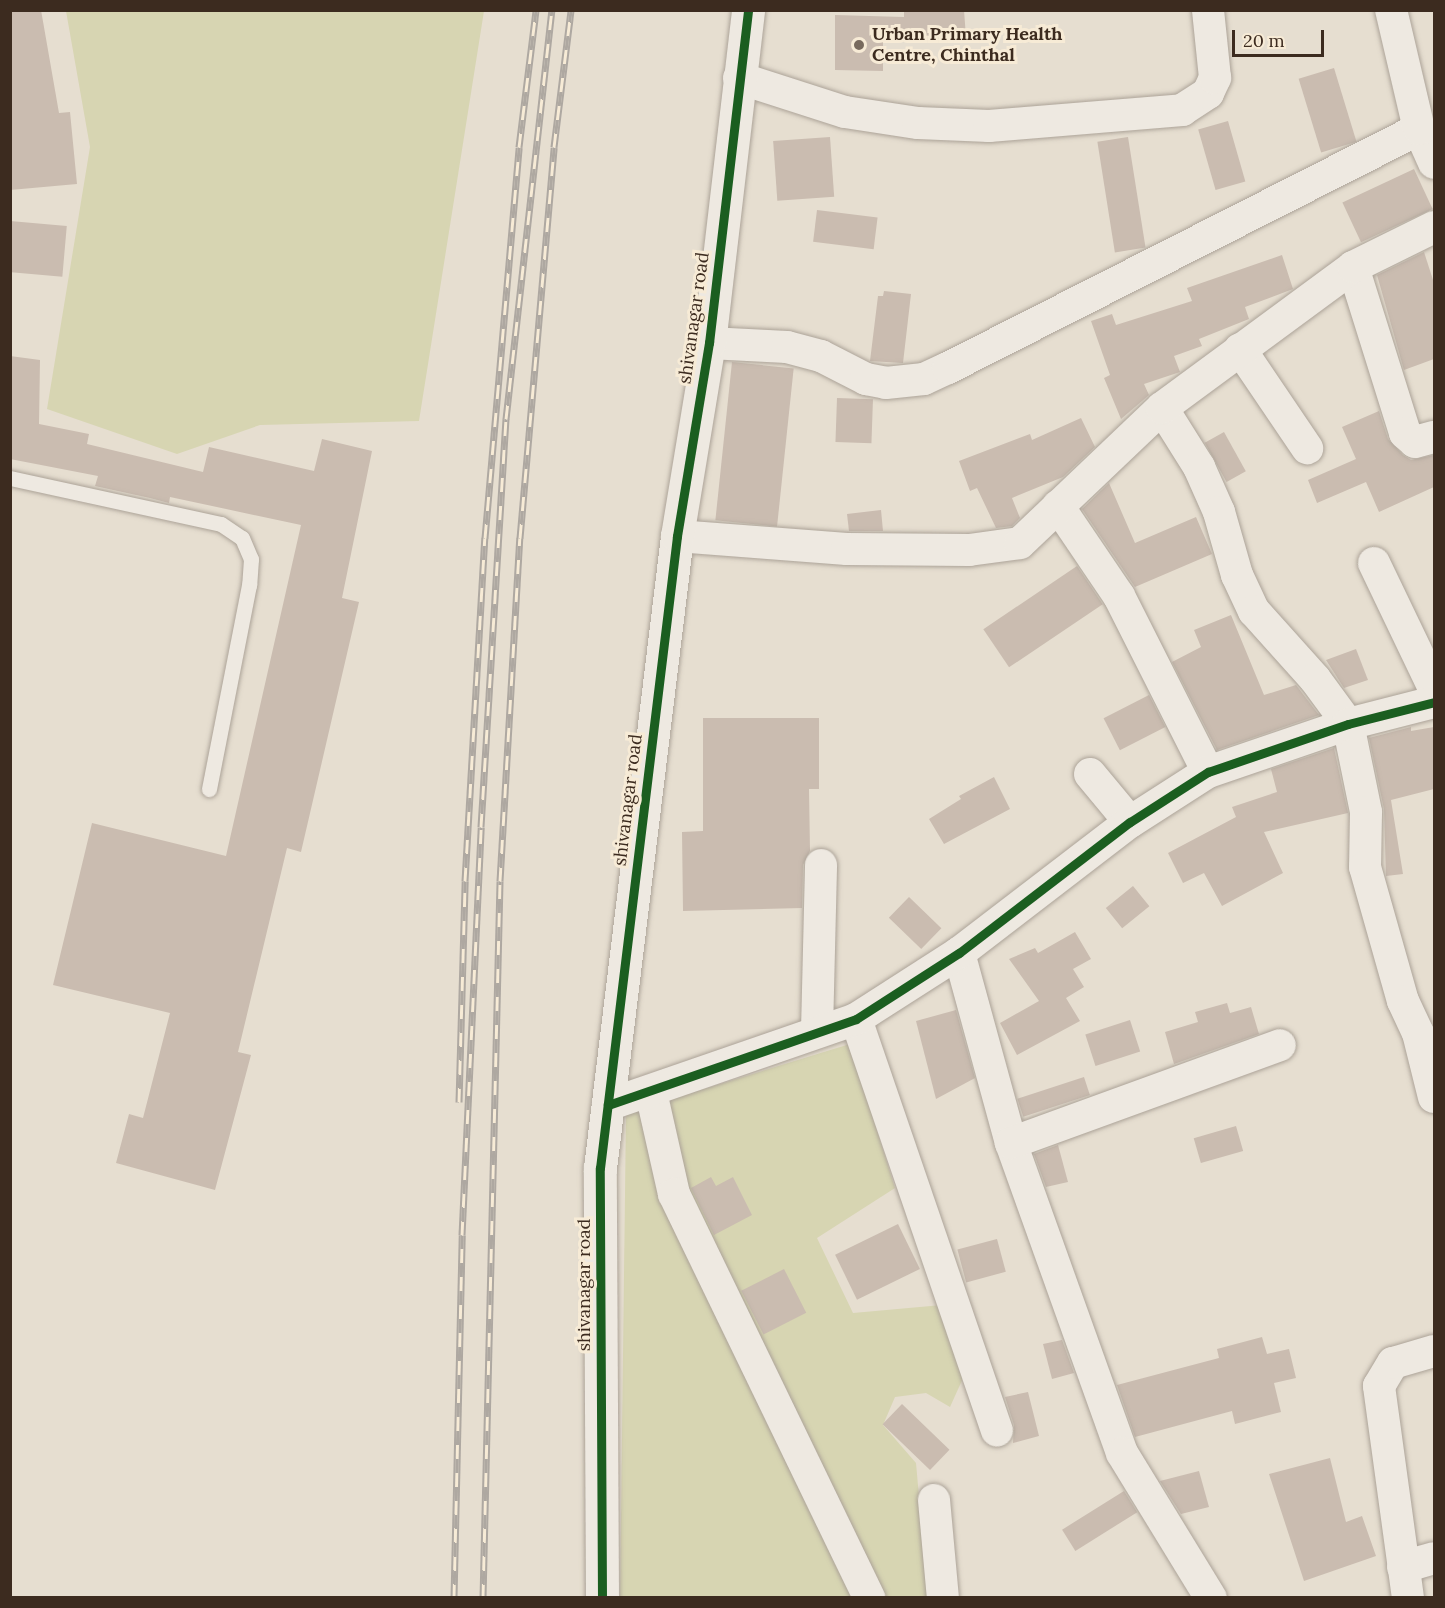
<!DOCTYPE html>
<style>
body{margin:0}
#map{position:relative;width:1445px;height:1608px;overflow:hidden;background:#e6ded0;font-family:Lora,serif}
div>[style]{position:absolute}
[style*='--x']{left:calc(var(--x)*1px);top:calc(var(--y)*1px);width:calc(var(--w)*1px);rotate:calc(var(--a)*1deg)}
.green>*{inset:0;background:#d7d5b2}
.building>*{inset:0;background:#cabcb0;transform-origin:0 0}
.roads{filter:drop-shadow(0 0 2px #aca398) drop-shadow(0 0 2px #aca398)}
.service>*{height:15px;margin:-7.5px;padding:0 7.5px;transform-origin:7.5px;border-radius:7.5px;background:#eee9e1}
.minor>*{height:32px;margin:-16px;padding:0 16px;transform-origin:16px;border-radius:16px;background:#eee9e1}
.tertiary>*{height:33px;margin:-16.5px;padding:0 16.5px;transform-origin:16.5px;border-radius:16.5px;background:#eee9e1}
.rail>*{height:7px;margin-top:-3.5px;transform-origin:0;background:repeating-linear-gradient(90deg,#f7ebd6 0 14px,#aea8a1 0 28px);box-sizing:border-box;border-block:2px solid #aea8a1}
.cycleway>*{height:9px;margin:-4.5px;padding:0 4.5px;transform-origin:4.5px;border-radius:4.5px;background:#1b5e20}
.dots>*{width:16px;height:16px;translate:-50% -50%;box-sizing:border-box;border:3px solid #f7ebd6;border-radius:50%}
span{translate:-50% -50%;white-space:nowrap;text-align:center;line-height:1.15;-webkit-text-stroke:6px #f7ebd6;paint-order:stroke}
.poi-label{font-size:18px;color:#3c2b1f;font-weight:700}
.left{translate:0 -50%;text-align:left}
.street-label{font-size:18px;color:#3c2b1f}
.frame{position:absolute;inset:0;border:12px solid #3c2b1f;pointer-events:none}
.scale{position:absolute;left:1232px;top:30px;width:92px;height:27px;box-sizing:border-box;border:3px solid #3c2b1f;border-top:0;padding-left:8px;font-size:18px;line-height:21px;white-space:nowrap;color:#3c2b1f;-webkit-text-stroke:4px #f7ebd6;paint-order:stroke}
</style>
<div id="map">
<div class="green">
<i style="clip-path:polygon(66px 11px,484px 11px,419px 421px,260px 425px,177px 454px,47px 409px,90px 147px)"></i>
<i style="clip-path:polygon(850px 1044px,895px 1188px,817px 1238px,853px 1313px,942px 1305px,964px 1376px,950px 1407px,926px 1393px,895px 1397px,883px 1425px,916px 1463px,928px 1597px,620px 1598px,626px 1113px)"></i>
</div>
<div class="building">
<i style="clip-path:polygon(10px 10px,41px 10px,59px 113px,70px 112px,77px 184px,10px 190px)"></i>
<i style="clip-path:polygon(904px 10px,964px 10px,966px 37px,883px 43px,883px 71px,835px 70px,835px 15px,904px 17px)"></i>
<i style="left:1334px;top:68px;width:77px;height:37px;rotate:73deg"></i>
<i style="left:1228px;top:121px;width:63px;height:31px;rotate:74deg"></i>
<i style="left:830px;top:137px;width:60px;height:57px;rotate:86deg"></i>
<i style="left:1128px;top:137px;width:112px;height:31px;rotate:81deg"></i>
<i style="left:1414px;top:169px;width:44px;height:79px;rotate:65deg"></i>
<i style="left:817px;top:210px;width:61px;height:32px;rotate:7deg"></i>
<i style="left:10px;top:221px;width:57px;height:51px;rotate:5deg"></i>
<i style="clip-path:polygon(1424px 252px,1434px 283px,1434px 359px,1404px 370px,1377px 275px)"></i>
<i style="clip-path:polygon(1282px 255px,1293px 289px,1245px 307px,1249px 319px,1199px 339px,1202px 346px,1174px 356px,1180px 372px,1144px 384px,1149px 395px,1121px 419px,1104px 378px,1110px 375px,1091px 321px,1112px 314px,1116px 325px,1192px 301px,1187px 288px)"></i>
<i style="clip-path:polygon(884px 291px,911px 294px,903px 363px,870px 361px,878px 296px,883px 296px)"></i>
<i style="clip-path:polygon(10px 356px,40px 360px,39px 424px,89px 434px,87px 444px,203px 472px,209px 447px,314px 471px,322px 439px,372px 451px,342px 598px,359px 602px,301px 852px,287px 848px,238px 1052px,251px 1055px,215px 1190px,116px 1163px,129px 1114px,143px 1118px,170px 1013px,53px 985px,92px 823px,226px 856px,301px 525px,170px 497px,169px 503px,150px 498px,95px 486px,98px 476px,10px 459px)"></i>
<i style="left:732px;top:362px;width:62px;height:159px;rotate:6deg"></i>
<i style="left:837px;top:398px;width:36px;height:44px;rotate:2deg"></i>
<i style="clip-path:polygon(1379px 411px,1388px 439px,1403px 455px,1411px 460px,1434px 455px,1434px 487px,1379px 512px,1366px 482px,1317px 503px,1308px 480px,1356px 459px,1342px 427px)"></i>
<i style="clip-path:polygon(1081px 418px,1095px 447px,1063px 477px,1012px 498px,1020px 518px,1012px 526px,996px 528px,977px 488px,970px 491px,959px 461px,1030px 434px,1032px 440px)"></i>
<i style="left:1224px;top:432px;width:45px;height:22px;rotate:61deg"></i>
<i style="clip-path:polygon(1109px 483px,1135px 543px,1196px 517px,1212px 554px,1135px 587px,1082px 509px)"></i>
<i style="clip-path:polygon(881px 510px,883px 531px,849px 531px,847px 514px)"></i>
<i style="left:1077px;top:566px;width:46px;height:113px;rotate:56deg"></i>
<i style="clip-path:polygon(1231px 615px,1264px 695px,1296px 685px,1319px 715px,1217px 750px,1172px 662px,1201px 647px,1194px 630px)"></i>
<i style="clip-path:polygon(1356px 649px,1368px 680px,1344px 688px,1326px 660px)"></i>
<i style="left:1149px;top:695px;width:36px;height:51px;rotate:63deg"></i>
<i style="clip-path:polygon(703px 718px,819px 718px,819px 789px,809px 789px,810px 851px,803px 865px,802px 908px,683px 911px,682px 832px,703px 831px)"></i>
<i style="clip-path:polygon(1411px 727px,1411px 731px,1434px 727px,1434px 789px,1391px 800px,1403px 874px,1386px 876px,1384px 809px,1369px 738px)"></i>
<i style="clip-path:polygon(1334px 748px,1348px 813px,1264px 832px,1283px 873px,1222px 906px,1204px 873px,1183px 883px,1168px 853px,1236px 817px,1232px 807px,1277px 792px,1271px 769px)"></i>
<i style="clip-path:polygon(994px 777px,1010px 809px,944px 844px,929px 819px,961px 799px,959px 796px)"></i>
<i style="left:1133px;top:886px;width:26px;height:35px;rotate:51deg"></i>
<i style="left:909px;top:897px;width:45px;height:29px;rotate:44deg"></i>
<i style="clip-path:polygon(1075px 932px,1091px 959px,1073px 969px,1084px 987px,1066px 998px,1080px 1021px,1017px 1055px,1000px 1023px,1039px 1001px,1009px 959px,1035px 948px,1038px 953px)"></i>
<i style="clip-path:polygon(1227px 1003px,1230px 1013px,1251px 1007px,1259px 1034px,1174px 1064px,1165px 1032px,1198px 1022px,1195px 1012px)"></i>
<i style="clip-path:polygon(956px 1010px,975px 1078px,936px 1099px,916px 1021px)"></i>
<i style="left:1130px;top:1020px;width:33px;height:47px;rotate:72deg"></i>
<i style="left:1084px;top:1077px;width:19px;height:70px;rotate:72deg"></i>
<i style="left:1236px;top:1126px;width:26px;height:44px;rotate:74deg"></i>
<i style="clip-path:polygon(1058px 1145px,1068px 1182px,1046px 1187px,1034px 1154px)"></i>
<i style="clip-path:polygon(711px 1177px,716px 1186px,733px 1177px,752px 1215px,714px 1235px,691px 1188px)"></i>
<i style="left:898px;top:1224px;width:50px;height:70px;rotate:64deg"></i>
<i style="left:997px;top:1239px;width:34px;height:41px;rotate:75deg"></i>
<i style="left:784px;top:1269px;width:49px;height:48px;rotate:63deg"></i>
<i style="clip-path:polygon(1262px 1337px,1267px 1354px,1289px 1349px,1296px 1378px,1274px 1383px,1281px 1412px,1235px 1424px,1232px 1411px,1135px 1437px,1117px 1385px,1219px 1358px,1217px 1349px)"></i>
<i style="clip-path:polygon(1062px 1340px,1074px 1373px,1052px 1379px,1043px 1344px)"></i>
<i style="clip-path:polygon(1028px 1392px,1039px 1436px,1013px 1443px,1014px 1425px,1005px 1397px)"></i>
<i style="left:902px;top:1404px;width:66px;height:28px;rotate:44deg"></i>
<i style="clip-path:polygon(1330px 1458px,1346px 1522px,1362px 1516px,1376px 1556px,1304px 1581px,1269px 1474px)"></i>
<i style="clip-path:polygon(1199px 1471px,1209px 1507px,1181px 1514px,1160px 1481px)"></i>
<i style="left:1124px;top:1491px;width:25px;height:73px;rotate:58deg"></i>
</div>
<div class="roads">
<div class="service">
<i style="--x:10;--y:478;--w:216;--a:12.3"></i>
<i style="--x:221;--y:524;--w:25;--a:34"></i>
<i style="--x:242;--y:538;--w:23;--a:67"></i>
<i style="--x:251;--y:559;--w:26;--a:94"></i>
<i style="--x:249;--y:585;--w:208;--a:101.1"></i>
</div>
<div class="minor">
<i style="--x:739;--y:78;--w:111;--a:17.8"></i>
<i style="--x:845;--y:112;--w:74;--a:8.6"></i>
<i style="--x:918;--y:123;--w:71;--a:2.4"></i>
<i style="--x:989;--y:126;--w:194;--a:-4.7"></i>
<i style="--x:1182;--y:110;--w:31;--a:-33"></i>
<i style="--x:1208;--y:93;--w:17;--a:-65"></i>
<i style="--x:1215;--y:78;--w:68;--a:-95.9"></i>
<i style="--x:1419;--y:129;--w:37;--a:66"></i>
<i style="--x:1353;--y:267;--w:174;--a:72.6"></i>
<i style="--x:1405;--y:433;--w:13;--a:42"></i>
<i style="--x:1415;--y:442;--w:20;--a:-15"></i>
<i style="--x:709;--y:343;--w:78;--a:2.9"></i>
<i style="--x:787;--y:347;--w:35;--a:15"></i>
<i style="--x:821;--y:356;--w:51;--a:27.1"></i>
<i style="--x:866;--y:379;--w:20;--a:11"></i>
<i style="--x:886;--y:383;--w:38;--a:-6"></i>
<i style="--x:924;--y:379;--w:26;--a:-25"></i>
<i style="--x:948;--y:368;--w:528;--a:-26.9"></i>
<i style="--x:1419;--y:129;--w:122;--a:-103.2"></i>
<i style="--x:1240;--y:349;--w:120;--a:55.9"></i>
<i style="--x:1162;--y:408;--w:70;--a:57.9"></i>
<i style="--x:1199;--y:467;--w:49;--a:66"></i>
<i style="--x:1219;--y:512;--w:66;--a:74.1"></i>
<i style="--x:1237;--y:575;--w:40;--a:65"></i>
<i style="--x:1254;--y:611;--w:91;--a:48.1"></i>
<i style="--x:1315;--y:679;--w:56;--a:53.7"></i>
<i style="--x:1348;--y:724;--w:90;--a:78.4"></i>
<i style="--x:1366;--y:812;--w:55;--a:91"></i>
<i style="--x:1365;--y:867;--w:139;--a:74.2"></i>
<i style="--x:1403;--y:1001;--w:35;--a:65"></i>
<i style="--x:1418;--y:1033;--w:66;--a:76"></i>
<i style="--x:1058;--y:506;--w:109;--a:55.9"></i>
<i style="--x:1119;--y:596;--w:197;--a:63.2"></i>
<i style="--x:677;--y:536;--w:170;--a:4.4"></i>
<i style="--x:847;--y:549;--w:122;--a:0.5"></i>
<i style="--x:969;--y:550;--w:51;--a:-7.8"></i>
<i style="--x:1020;--y:543;--w:196;--a:-43.6"></i>
<i style="--x:1162;--y:408;--w:237;--a:-36.4"></i>
<i style="--x:1353;--y:267;--w:90;--a:-26.3"></i>
<i style="--x:1374;--y:563;--w:139;--a:64.4"></i>
<i style="--x:1090;--y:774;--w:62;--a:50.2"></i>
<i style="--x:959;--y:953;--w:197;--a:74.7"></i>
<i style="--x:1011;--y:1143;--w:329;--a:70.3"></i>
<i style="--x:1122;--y:1453;--w:170;--a:58.5"></i>
<i style="--x:856;--y:1019;--w:435;--a:71.1"></i>
<i style="--x:817;--y:1031;--w:166;--a:-88.6"></i>
<i style="--x:651;--y:1092;--w:105;--a:77.3"></i>
<i style="--x:674;--y:1194;--w:449;--a:64.2"></i>
<i style="--x:608;--y:1105;--w:262;--a:-19.1"></i>
<i style="--x:856;--y:1019;--w:122;--a:-32.7"></i>
<i style="--x:959;--y:953;--w:215;--a:-37.5"></i>
<i style="--x:1130;--y:822;--w:93;--a:-32.7"></i>
<i style="--x:1208;--y:772;--w:148;--a:-18.9"></i>
<i style="--x:1348;--y:724;--w:89;--a:-14.3"></i>
<i style="--x:1011;--y:1143;--w:286;--a:-20"></i>
<i style="--x:934;--y:1500;--w:98;--a:84.8"></i>
<i style="--x:1403;--y:1567;--w:32;--a:-16"></i>
<i style="--x:1408;--y:1598;--w:214;--a:-97.8"></i>
<i style="--x:1379;--y:1386;--w:27;--a:-59"></i>
<i style="--x:1393;--y:1363;--w:43;--a:-16.3"></i>
</div>
<div class="tertiary">
<i style="--x:602;--y:1598;--w:430;--a:-90.3"></i>
<i style="--x:600;--y:1168;--w:637;--a:-83.05"></i>
<i style="--x:677;--y:536;--w:196;--a:-80.6"></i>
<i style="--x:709;--y:343;--w:335;--a:-83.3"></i>
</div>
</div>
<div class="rail">
<i style="--x:459;--y:1102;--w:221;--a:-88.4"></i>
<i style="--x:465;--y:881;--w:344;--a:-86.7"></i>
<i style="--x:485;--y:538;--w:392;--a:-85"></i>
<i style="--x:519;--y:147;--w:138;--a:-82.9"></i>
<i style="--x:454;--y:1598;--w:363;--a:-88.7"></i>
<i style="--x:462;--y:1235;--w:408;--a:-87.3"></i>
<i style="--x:481;--y:827;--w:409;--a:-86.5"></i>
<i style="--x:506;--y:419;--w:412;--a:-83.6"></i>
<i style="--x:483;--y:1598;--w:717;--a:-88.64"></i>
<i style="--x:500;--y:881;--w:344;--a:-86.7"></i>
<i style="--x:520;--y:538;--w:392;--a:-85"></i>
<i style="--x:554;--y:147;--w:138;--a:-82.9"></i>
</div>
<div class="cycleway">
<i style="--x:608;--y:1105;--w:262;--a:-19.1"></i>
<i style="--x:856;--y:1019;--w:122;--a:-32.7"></i>
<i style="--x:959;--y:953;--w:215;--a:-37.5"></i>
<i style="--x:1130;--y:822;--w:93;--a:-32.7"></i>
<i style="--x:1208;--y:772;--w:148;--a:-18.9"></i>
<i style="--x:1348;--y:724;--w:89;--a:-14.3"></i>
<i style="--x:602;--y:1598;--w:430;--a:-90.3"></i>
<i style="--x:600;--y:1168;--w:637;--a:-83.05"></i>
<i style="--x:677;--y:536;--w:196;--a:-80.6"></i>
<i style="--x:709;--y:343;--w:335;--a:-83.3"></i>
</div>
<div class="dots">
<i style="left:859px;top:45px;background:#786a5d"></i>
</div>
<div class="poi-label">
<span class="left" style="left:872px;top:45px">Urban Primary Health<br>Centre, Chinthal</span>
</div>
<div class="street-label">
<span style="left:694px;top:318px;rotate:-82deg">shivanagar road</span>
<span style="left:628px;top:800px;rotate:-83deg">shivanagar road</span>
<span style="left:584px;top:1285px;rotate:-90deg">shivanagar road</span>
</div>
<div class="frame"></div>
<div class="scale">20 m</div>
</div>
